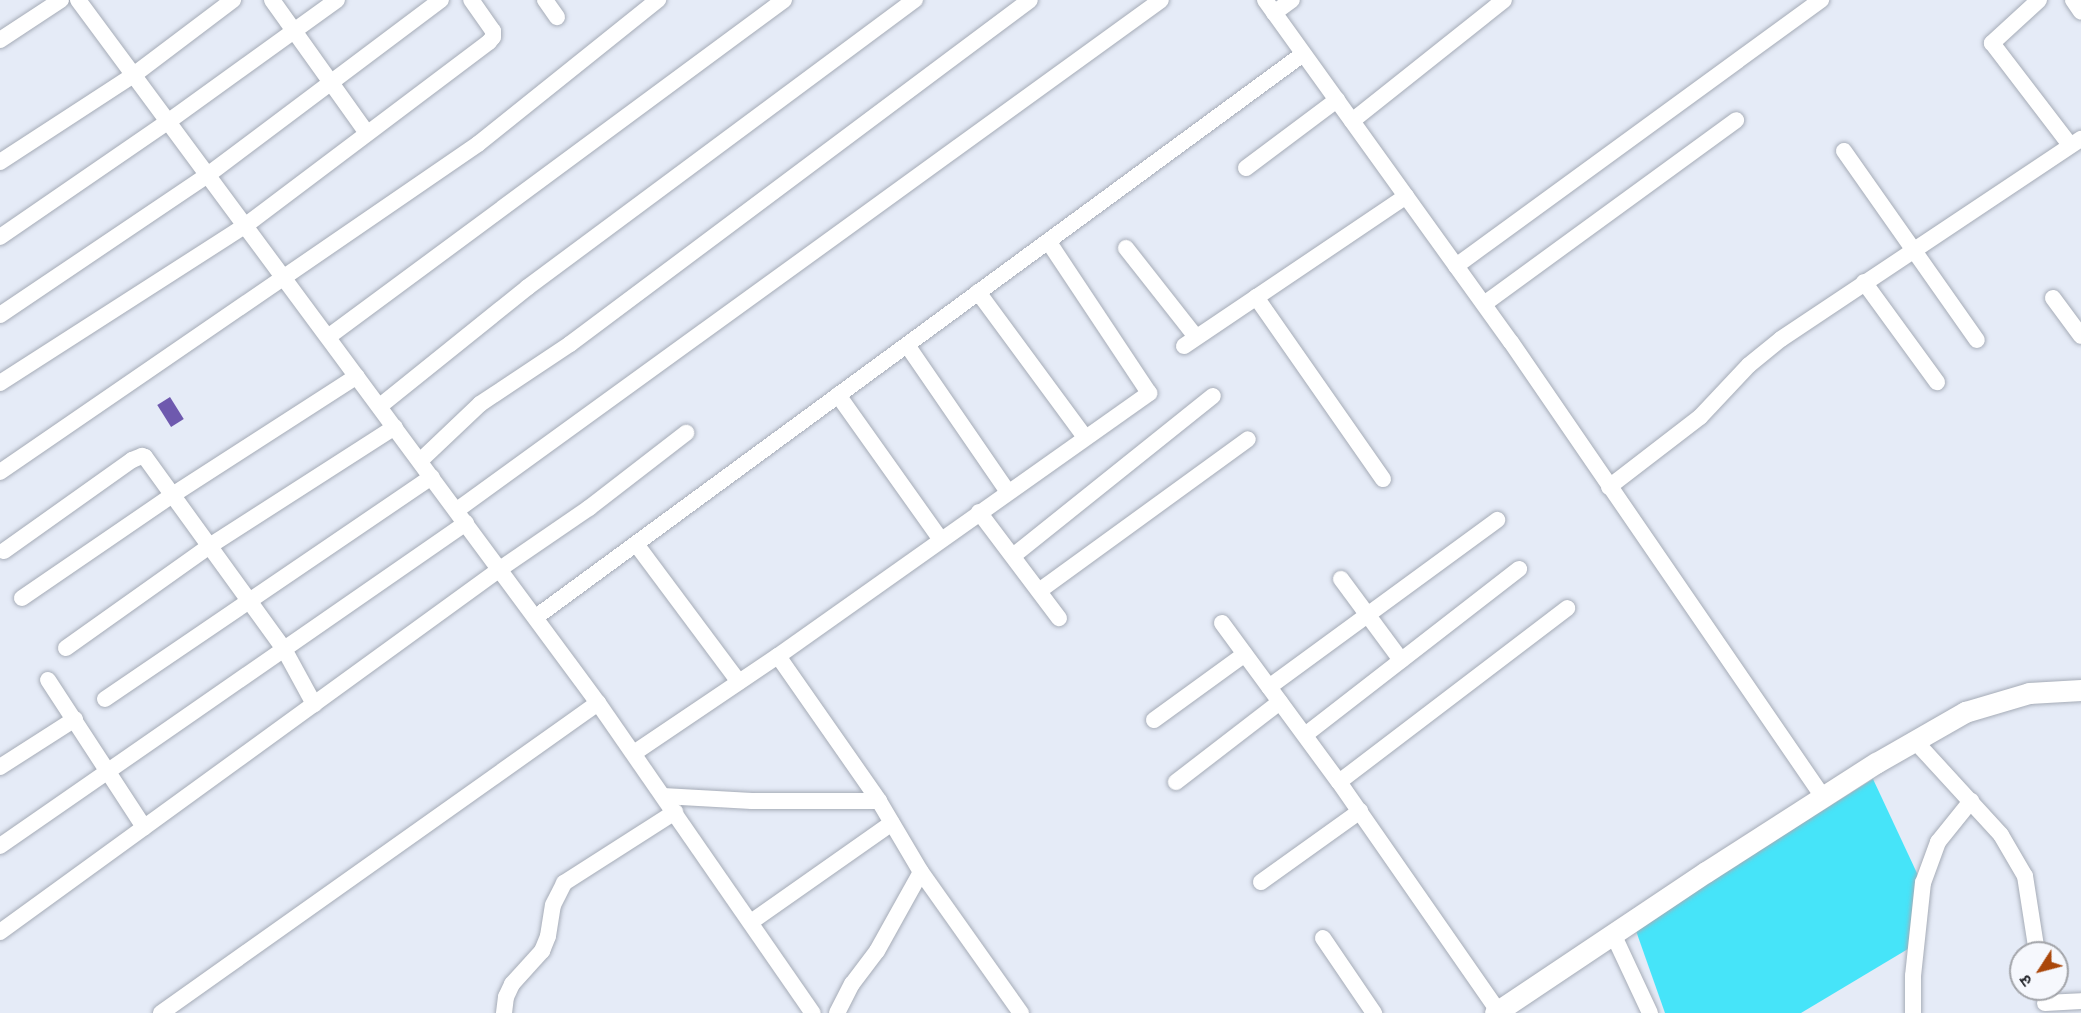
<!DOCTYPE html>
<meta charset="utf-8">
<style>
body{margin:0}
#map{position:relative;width:2081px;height:1013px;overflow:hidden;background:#e5ebf7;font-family:"Alegreya Sans","Noto Sans Devanagari",sans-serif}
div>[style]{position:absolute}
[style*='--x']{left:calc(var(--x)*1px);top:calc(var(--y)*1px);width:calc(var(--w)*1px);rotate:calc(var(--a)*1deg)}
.water>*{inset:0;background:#46e4f9}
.building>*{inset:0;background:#6e59ae;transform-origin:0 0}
.roads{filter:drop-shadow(0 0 2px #a6acb7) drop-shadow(0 0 2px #a6acb7)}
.minor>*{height:16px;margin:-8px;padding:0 8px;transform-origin:8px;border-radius:8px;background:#fff}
.tertiary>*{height:21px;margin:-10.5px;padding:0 10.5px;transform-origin:10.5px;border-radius:10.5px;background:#fff}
span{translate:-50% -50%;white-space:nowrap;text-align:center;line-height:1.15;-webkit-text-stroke:6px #f6f8fd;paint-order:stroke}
.north{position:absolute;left:2009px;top:941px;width:60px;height:60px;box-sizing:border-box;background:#f6f8fd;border:2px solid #a2a4a9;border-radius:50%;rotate:234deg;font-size:16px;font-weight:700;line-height:24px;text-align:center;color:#25272c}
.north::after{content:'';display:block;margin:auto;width:21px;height:27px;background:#aa470a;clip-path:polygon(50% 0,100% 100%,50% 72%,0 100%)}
</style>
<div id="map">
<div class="water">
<i style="clip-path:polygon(1873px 779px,1923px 886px,1918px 943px,1801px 1013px,1665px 1013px,1635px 928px)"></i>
</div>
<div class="building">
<i style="left:170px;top:397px;width:26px;height:15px;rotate:58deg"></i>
</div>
<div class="roads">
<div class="minor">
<i style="--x:78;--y:0;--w:874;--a:53.51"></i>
<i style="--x:598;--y:703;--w:377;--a:55.3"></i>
<i style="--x:272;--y:0;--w:162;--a:54.5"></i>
<i style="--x:545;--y:0;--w:21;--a:55"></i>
<i style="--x:1265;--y:0;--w:421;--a:54.3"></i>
<i style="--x:1511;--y:342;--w:552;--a:55.56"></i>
<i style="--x:2039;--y:0;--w:64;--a:137.5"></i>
<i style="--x:1992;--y:43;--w:128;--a:52.6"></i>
<i style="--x:2073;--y:0;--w:14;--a:56"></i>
<i style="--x:1274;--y:13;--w:22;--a:-36"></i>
<i style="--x:0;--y:40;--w:73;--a:-33.3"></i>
<i style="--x:1352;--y:121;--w:194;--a:-38.5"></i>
<i style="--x:1844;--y:151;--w:231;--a:54.9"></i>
<i style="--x:0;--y:162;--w:161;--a:-33.1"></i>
<i style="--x:135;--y:74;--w:123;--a:-37.1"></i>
<i style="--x:1246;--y:168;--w:114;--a:-36.8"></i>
<i style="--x:0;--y:237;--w:205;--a:-34.5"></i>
<i style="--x:169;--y:121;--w:207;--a:-35.8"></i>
<i style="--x:1126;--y:248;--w:113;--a:51.8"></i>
<i style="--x:1456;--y:266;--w:452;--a:-36.1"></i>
<i style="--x:1864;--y:282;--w:124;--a:53.9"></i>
<i style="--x:978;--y:292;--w:180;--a:53.6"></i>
<i style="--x:1256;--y:297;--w:222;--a:55.1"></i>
<i style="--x:2053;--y:298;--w:47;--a:53.6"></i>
<i style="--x:1484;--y:304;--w:312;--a:-36.1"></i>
<i style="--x:0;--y:315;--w:252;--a:-34"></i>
<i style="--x:209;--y:174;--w:290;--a:-36.9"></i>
<i style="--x:328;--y:337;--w:567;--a:-36.47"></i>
<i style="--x:907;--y:345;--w:178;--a:55.5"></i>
<i style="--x:1184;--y:346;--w:268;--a:-34"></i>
<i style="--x:0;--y:383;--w:292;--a:-32.7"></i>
<i style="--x:246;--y:225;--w:304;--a:-37"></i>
<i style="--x:489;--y:42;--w:6;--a:-51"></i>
<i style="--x:493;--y:37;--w:6;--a:-90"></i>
<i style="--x:493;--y:31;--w:38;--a:-125"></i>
<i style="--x:838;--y:395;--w:178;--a:54.6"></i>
<i style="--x:380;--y:406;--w:190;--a:-38.8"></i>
<i style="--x:528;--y:287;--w:482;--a:-36.6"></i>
<i style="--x:420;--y:461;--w:83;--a:-43.5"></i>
<i style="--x:480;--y:404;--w:108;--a:-33.7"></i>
<i style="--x:570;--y:344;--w:574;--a:-36.79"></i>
<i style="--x:0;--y:472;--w:580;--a:-34.46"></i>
<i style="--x:478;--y:144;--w:231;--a:-38.7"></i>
<i style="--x:1609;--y:487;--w:115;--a:-37.6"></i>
<i style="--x:1700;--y:417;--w:71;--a:-46.7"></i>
<i style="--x:1749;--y:365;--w:41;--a:-39.1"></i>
<i style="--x:1781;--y:339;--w:361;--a:-33.7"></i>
<i style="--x:457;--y:510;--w:869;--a:-35.92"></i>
<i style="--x:979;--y:512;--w:133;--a:53"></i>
<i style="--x:636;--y:544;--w:172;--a:53.3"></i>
<i style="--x:4;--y:551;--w:157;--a:-35.4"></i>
<i style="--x:132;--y:460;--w:11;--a:-22"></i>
<i style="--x:142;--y:456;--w:3;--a:18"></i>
<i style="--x:145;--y:457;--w:237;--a:54.1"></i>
<i style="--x:284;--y:649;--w:63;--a:61.4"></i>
<i style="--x:1013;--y:556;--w:256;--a:-38.7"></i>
<i style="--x:1341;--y:579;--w:101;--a:53.5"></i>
<i style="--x:1039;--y:591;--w:258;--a:-36"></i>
<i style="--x:22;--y:598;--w:181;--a:-34.4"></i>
<i style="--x:171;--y:496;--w:221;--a:-32.8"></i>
<i style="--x:536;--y:617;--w:951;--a:-36.28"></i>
<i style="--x:1222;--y:623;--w:197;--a:53.7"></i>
<i style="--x:1339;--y:782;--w:279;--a:55.2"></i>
<i style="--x:66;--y:648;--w:174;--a:-35.4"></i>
<i style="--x:208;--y:547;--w:222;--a:-32.7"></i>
<i style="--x:778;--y:656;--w:177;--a:55.1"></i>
<i style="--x:879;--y:801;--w:82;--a:59.4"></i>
<i style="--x:921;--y:872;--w:173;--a:54.7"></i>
<i style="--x:48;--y:680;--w:176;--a:56.9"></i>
<i style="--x:1269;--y:687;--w:283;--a:-36.2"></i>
<i style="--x:105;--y:699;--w:395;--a:-34.2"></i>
<i style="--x:1154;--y:720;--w:112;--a:-36"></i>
<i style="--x:1305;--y:735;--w:271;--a:-37.8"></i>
<i style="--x:1915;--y:741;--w:127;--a:47.5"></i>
<i style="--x:2001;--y:835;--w:48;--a:59.7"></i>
<i style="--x:2025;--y:876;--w:78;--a:81.1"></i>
<i style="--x:634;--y:753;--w:174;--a:-34"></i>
<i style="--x:778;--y:656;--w:455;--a:-35.3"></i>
<i style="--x:1149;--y:393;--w:182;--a:-123.6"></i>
<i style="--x:0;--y:767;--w:89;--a:-32.6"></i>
<i style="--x:1176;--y:782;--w:131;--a:-37.6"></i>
<i style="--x:1339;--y:782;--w:287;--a:-37.3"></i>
<i style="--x:663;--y:796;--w:89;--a:3.2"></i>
<i style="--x:752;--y:801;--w:127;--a:0"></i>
<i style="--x:0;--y:846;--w:567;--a:-34.73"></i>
<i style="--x:1261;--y:882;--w:122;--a:-35.6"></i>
<i style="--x:751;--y:922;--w:172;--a:-35.1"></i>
<i style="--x:0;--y:932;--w:618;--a:-35.98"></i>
<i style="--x:500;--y:569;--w:108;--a:-34.4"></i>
<i style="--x:589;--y:508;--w:123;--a:-37.7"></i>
<i style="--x:1613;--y:934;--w:87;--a:64.9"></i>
<i style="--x:1323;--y:938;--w:91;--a:55.8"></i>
<i style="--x:2045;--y:1003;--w:36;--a:-3"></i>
<i style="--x:161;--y:1013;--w:536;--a:-35.35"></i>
<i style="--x:504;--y:1013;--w:16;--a:-83"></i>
<i style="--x:506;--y:997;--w:14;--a:-65"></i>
<i style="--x:512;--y:984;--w:45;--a:-47.7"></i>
<i style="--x:542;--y:951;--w:16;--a:-68"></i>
<i style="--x:548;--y:936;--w:31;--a:-81"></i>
<i style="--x:553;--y:905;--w:25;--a:-63"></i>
<i style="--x:564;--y:883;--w:132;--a:-32.6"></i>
<i style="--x:837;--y:1013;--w:33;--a:-63"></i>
<i style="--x:852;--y:984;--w:41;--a:-52.9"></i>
<i style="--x:877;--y:951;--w:90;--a:-60.9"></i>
<i style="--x:1913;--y:1013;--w:37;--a:-90"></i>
<i style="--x:1913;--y:976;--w:94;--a:-83.9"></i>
<i style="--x:1923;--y:883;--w:44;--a:-69.9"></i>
<i style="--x:1938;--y:842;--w:53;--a:-51.2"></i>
</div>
<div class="tertiary">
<i style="--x:1495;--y:1013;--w:254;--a:-33.8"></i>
<i style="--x:1706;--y:872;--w:202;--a:-32.7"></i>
<i style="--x:1876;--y:763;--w:103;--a:-29.8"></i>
<i style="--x:1965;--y:712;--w:67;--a:-16.5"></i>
<i style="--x:2029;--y:693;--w:52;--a:-3.3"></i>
</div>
</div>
<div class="north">उ</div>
</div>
